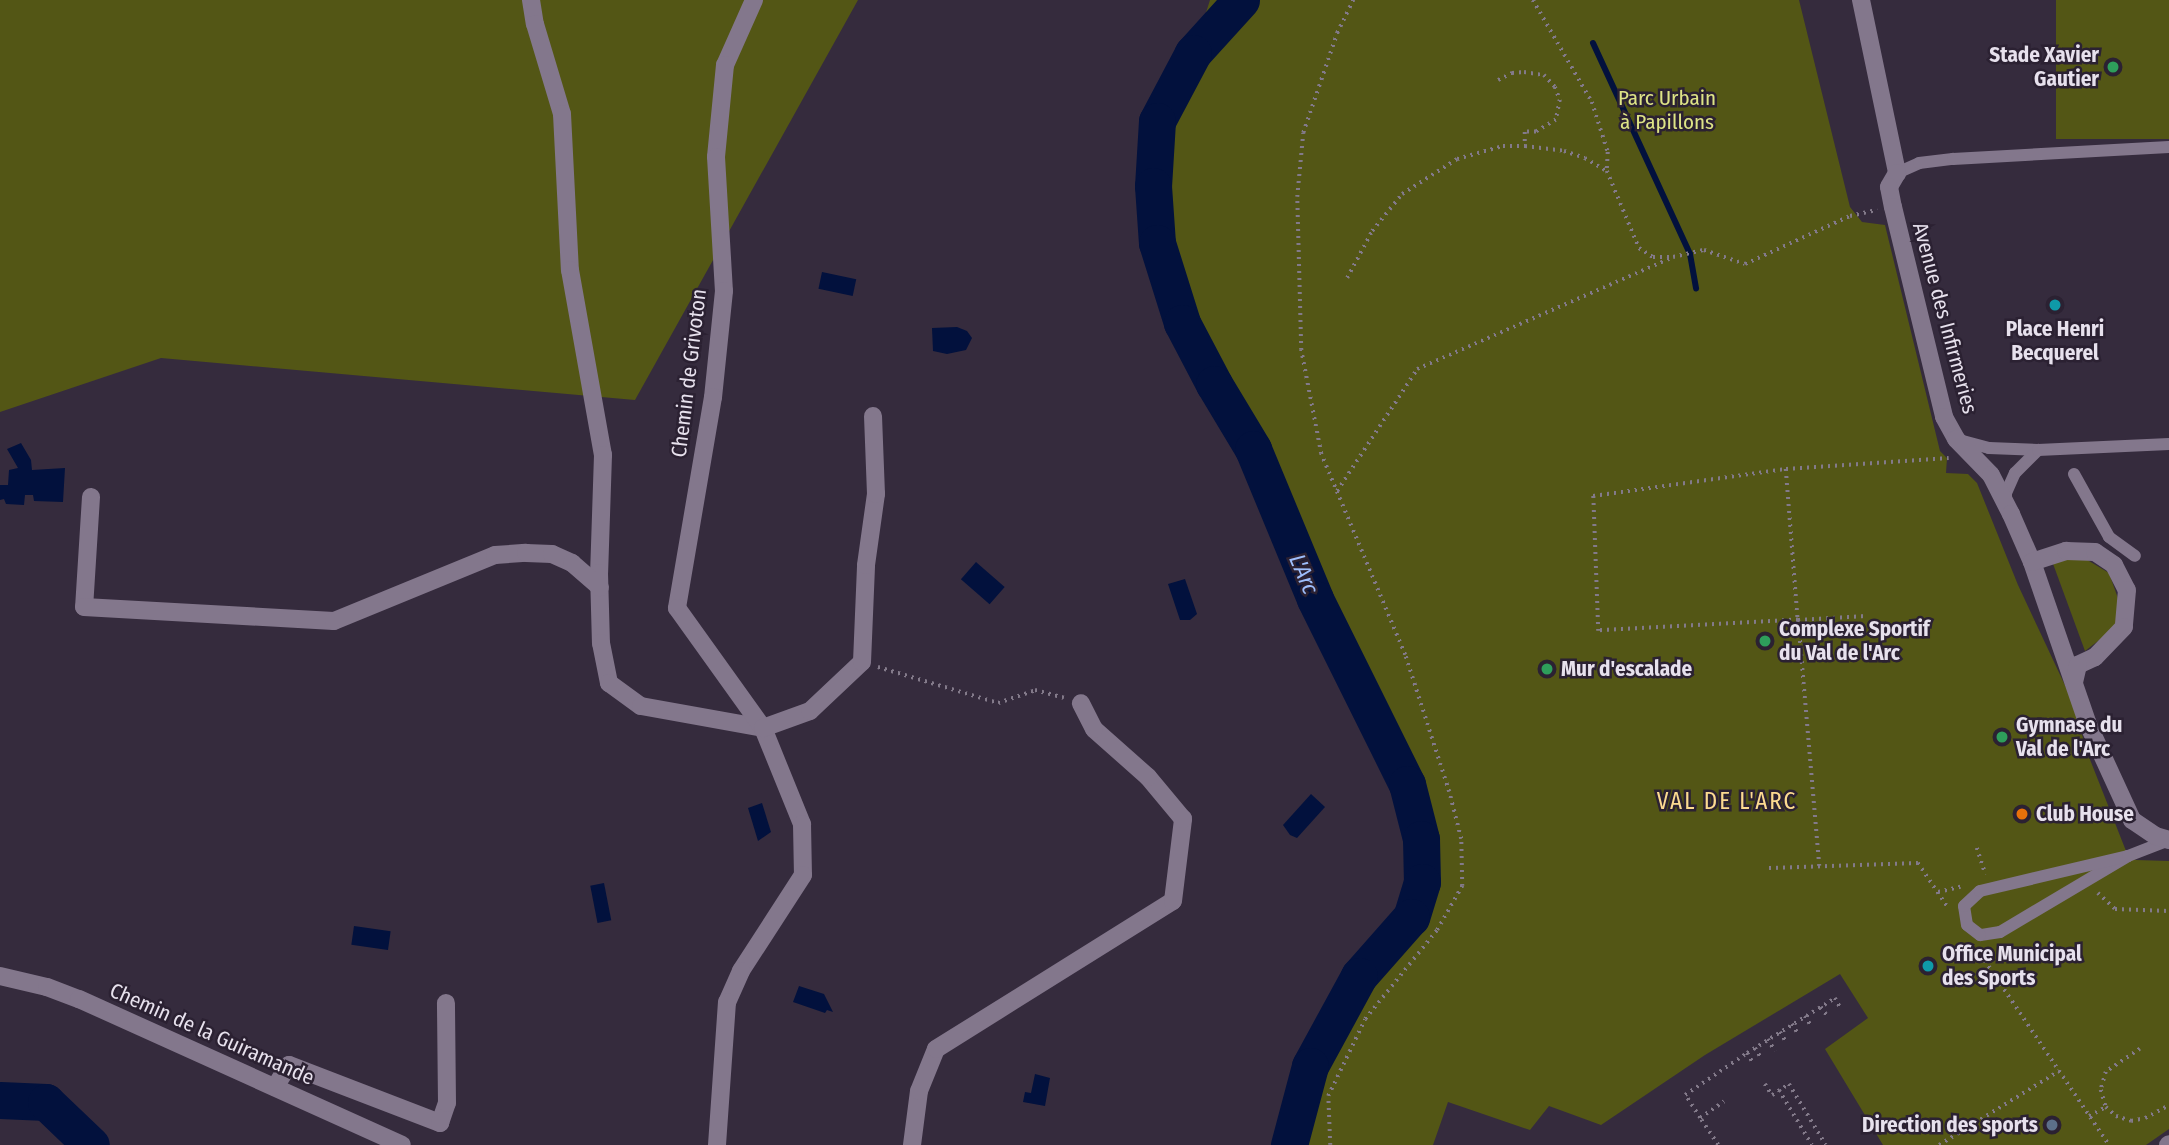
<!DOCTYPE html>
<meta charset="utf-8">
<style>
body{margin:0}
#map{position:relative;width:2169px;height:1145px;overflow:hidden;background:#352b3d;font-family:"Fira Sans Condensed",sans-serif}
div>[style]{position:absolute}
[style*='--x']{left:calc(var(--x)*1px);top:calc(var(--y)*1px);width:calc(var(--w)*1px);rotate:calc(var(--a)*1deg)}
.green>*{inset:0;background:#535615;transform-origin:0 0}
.water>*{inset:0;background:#02113d;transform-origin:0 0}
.stream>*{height:6px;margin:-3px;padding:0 3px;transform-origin:3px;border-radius:3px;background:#02113d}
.river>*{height:37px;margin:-18.5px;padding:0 18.5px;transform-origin:18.5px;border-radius:18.5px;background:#02113d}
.path>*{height:3.5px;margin-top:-1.75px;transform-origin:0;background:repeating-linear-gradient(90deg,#837a8a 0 2px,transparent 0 7px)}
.service>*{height:12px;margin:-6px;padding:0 6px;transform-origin:6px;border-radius:6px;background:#83778c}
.minor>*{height:18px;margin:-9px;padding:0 9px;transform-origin:9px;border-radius:9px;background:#83778c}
.tertiary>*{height:18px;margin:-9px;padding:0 9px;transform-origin:9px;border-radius:9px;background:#83778c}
.dots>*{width:19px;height:19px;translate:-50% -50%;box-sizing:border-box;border:4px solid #2b2132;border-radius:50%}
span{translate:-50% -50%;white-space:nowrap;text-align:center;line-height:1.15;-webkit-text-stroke:5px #2b2132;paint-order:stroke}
.poi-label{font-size:21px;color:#e7e1ed;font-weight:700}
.right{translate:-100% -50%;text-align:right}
.left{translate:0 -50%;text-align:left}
.park-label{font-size:21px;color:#dee486}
.street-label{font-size:21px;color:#e7e1ed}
.water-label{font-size:23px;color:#9ebefc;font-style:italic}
.neighbourhood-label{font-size:23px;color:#fcda90;letter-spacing:2px}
</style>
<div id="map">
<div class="green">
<i style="clip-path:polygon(0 0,858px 0,635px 400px,161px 358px,0 412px)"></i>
<i style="clip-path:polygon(1210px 0,1799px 0,1850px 207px,1862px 222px,1885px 225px,1940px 451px,1947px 458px,1946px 473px,1968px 474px,1977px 483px,2018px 585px,2070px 696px,2089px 757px,2128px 856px,2136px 860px,2169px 861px,2169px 1129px,2146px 1145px,1883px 1145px,1825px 1049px,1868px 1018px,1840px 974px,1705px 1055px,1601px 1125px,1549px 1106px,1530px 1130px,1448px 1102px,1433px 1145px,1289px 1145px,1310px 1066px,1359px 976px,1411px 917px,1422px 882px,1421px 839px,1407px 784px,1315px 599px,1253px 449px,1214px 384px,1182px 323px,1157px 243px,1153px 186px,1157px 121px,1193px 53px)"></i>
<i style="left:2056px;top:0;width:113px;height:139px"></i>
<i style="clip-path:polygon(2084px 558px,2109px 573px,2120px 604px,2115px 628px,2085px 651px,2052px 561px)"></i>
</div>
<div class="water">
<i style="left:822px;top:272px;width:35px;height:17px;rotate:12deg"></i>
<i style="clip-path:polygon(957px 327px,967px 331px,972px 338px,966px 350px,947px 354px,933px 351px,932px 328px)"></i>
<i style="clip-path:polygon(21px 443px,31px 460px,32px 470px,65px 468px,63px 502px,34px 501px,33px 495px,25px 495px,24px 505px,6px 504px,4px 499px,0 500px,0 485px,8px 485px,9px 470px,18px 468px,7px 449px)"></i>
<i style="left:976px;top:562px;width:38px;height:23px;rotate:41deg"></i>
<i style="clip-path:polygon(1185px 579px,1197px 614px,1190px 620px,1180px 620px,1168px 584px)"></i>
<i style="clip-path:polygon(1311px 794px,1325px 807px,1297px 838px,1290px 835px,1283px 825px)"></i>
<i style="clip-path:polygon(762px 803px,771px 832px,758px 841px,748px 808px)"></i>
<i style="left:604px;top:883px;width:38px;height:14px;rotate:79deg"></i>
<i style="left:354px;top:926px;width:37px;height:19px;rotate:8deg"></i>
<i style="clip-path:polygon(799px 986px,824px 994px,833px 1012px,827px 1010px,825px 1013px,793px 1002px)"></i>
<i style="clip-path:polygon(1035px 1074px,1050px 1078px,1045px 1106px,1023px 1102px,1025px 1092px,1031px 1093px)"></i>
</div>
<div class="stream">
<i style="--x:1593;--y:43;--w:232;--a:65.3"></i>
<i style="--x:1690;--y:254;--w:35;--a:80"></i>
</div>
<div class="river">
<i style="--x:1241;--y:0;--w:72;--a:132.2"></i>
<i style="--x:1193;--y:53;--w:77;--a:117.9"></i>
<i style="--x:1157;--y:121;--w:65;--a:93.5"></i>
<i style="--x:1153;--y:186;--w:57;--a:86"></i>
<i style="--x:1157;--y:243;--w:84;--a:72.6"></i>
<i style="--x:1182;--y:323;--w:69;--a:62.3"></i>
<i style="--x:1214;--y:384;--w:76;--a:59"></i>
<i style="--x:1253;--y:449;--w:162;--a:67.5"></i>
<i style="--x:1315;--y:599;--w:207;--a:63.6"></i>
<i style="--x:1407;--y:784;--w:57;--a:75.7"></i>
<i style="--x:1421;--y:839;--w:43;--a:88.7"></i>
<i style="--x:1422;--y:882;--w:37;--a:107"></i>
<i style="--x:1411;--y:917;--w:79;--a:131.4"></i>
<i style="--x:1359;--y:976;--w:102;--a:118.6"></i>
<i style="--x:1310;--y:1066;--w:82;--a:104.9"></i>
<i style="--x:0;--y:1100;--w:46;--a:2.5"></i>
<i style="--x:46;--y:1102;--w:62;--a:43.7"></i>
</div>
<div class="path">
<i style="--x:1533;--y:0;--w:118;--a:60"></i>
<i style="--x:1592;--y:102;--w:52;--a:72.3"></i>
<i style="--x:1608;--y:152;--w:19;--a:93"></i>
<i style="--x:1607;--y:171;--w:83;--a:67.4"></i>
<i style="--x:1639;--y:248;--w:17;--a:33"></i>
<i style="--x:1653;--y:257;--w:17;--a:0"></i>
<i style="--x:1498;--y:80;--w:16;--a:-27"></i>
<i style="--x:1512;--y:73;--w:12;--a:-5"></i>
<i style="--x:1524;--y:72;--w:20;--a:9"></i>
<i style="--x:1544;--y:75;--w:16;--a:47"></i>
<i style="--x:1555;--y:87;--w:14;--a:69"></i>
<i style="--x:1560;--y:100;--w:20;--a:101"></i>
<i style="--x:1556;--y:120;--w:23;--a:149"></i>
<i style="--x:1536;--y:132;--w:11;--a:180"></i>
<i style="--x:1525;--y:132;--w:14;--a:90"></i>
<i style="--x:1347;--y:278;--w:53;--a:-62"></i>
<i style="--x:1372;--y:231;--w:48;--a:-51"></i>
<i style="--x:1402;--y:194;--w:65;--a:-32.5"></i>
<i style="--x:1457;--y:159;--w:48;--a:-15.8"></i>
<i style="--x:1503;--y:146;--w:22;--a:0"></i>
<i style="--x:1525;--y:146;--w:39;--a:7"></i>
<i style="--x:1564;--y:151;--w:22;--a:18"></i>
<i style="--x:1585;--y:158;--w:26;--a:31"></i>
<i style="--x:1786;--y:469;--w:151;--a:85.5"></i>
<i style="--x:1798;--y:620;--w:68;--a:-3.4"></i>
<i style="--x:1337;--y:491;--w:146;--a:-56.7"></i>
<i style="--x:1417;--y:369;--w:279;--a:-23.6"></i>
<i style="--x:1673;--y:257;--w:32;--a:-13"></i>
<i style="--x:1704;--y:250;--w:43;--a:18.9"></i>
<i style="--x:1745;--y:264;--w:115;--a:-24.6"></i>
<i style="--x:1850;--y:216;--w:28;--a:-13"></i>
<i style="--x:878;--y:667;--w:125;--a:16.7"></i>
<i style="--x:998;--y:703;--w:39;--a:-19"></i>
<i style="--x:1035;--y:690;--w:30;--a:15"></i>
<i style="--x:1977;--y:848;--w:28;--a:72"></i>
<i style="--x:1819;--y:866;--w:247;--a:-94.9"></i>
<i style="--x:1798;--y:620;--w:200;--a:176.9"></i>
<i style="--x:1598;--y:631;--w:135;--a:-92.1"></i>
<i style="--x:1593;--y:496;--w:195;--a:-8"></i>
<i style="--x:1786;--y:469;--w:163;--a:-3.9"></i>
<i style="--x:1769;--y:868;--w:149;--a:-1.9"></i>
<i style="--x:1918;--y:863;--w:52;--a:56"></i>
<i style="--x:1938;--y:892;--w:23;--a:-13"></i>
<i style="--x:2098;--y:893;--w:23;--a:43"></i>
<i style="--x:2115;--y:909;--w:54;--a:2.1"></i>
<i style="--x:1977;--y:949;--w:236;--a:56"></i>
<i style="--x:1821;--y:1007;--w:12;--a:55"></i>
<i style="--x:1805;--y:1016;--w:13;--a:58"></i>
<i style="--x:1792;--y:1024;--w:13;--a:58"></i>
<i style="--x:1780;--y:1032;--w:13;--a:58"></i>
<i style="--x:1768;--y:1039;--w:14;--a:60"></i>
<i style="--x:1755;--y:1048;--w:13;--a:58"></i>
<i style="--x:2140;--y:1049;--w:41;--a:145.9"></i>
<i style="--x:2106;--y:1072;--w:19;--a:106"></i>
<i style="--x:2101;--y:1090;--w:18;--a:74"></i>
<i style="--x:2106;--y:1107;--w:13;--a:42"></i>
<i style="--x:2116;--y:1116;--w:16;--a:18"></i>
<i style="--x:2131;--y:1121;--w:14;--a:-12"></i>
<i style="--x:2145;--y:1118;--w:27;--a:-28"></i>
<i style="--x:1747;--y:1053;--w:104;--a:-32"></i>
<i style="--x:1835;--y:998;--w:13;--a:61"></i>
<i style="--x:1765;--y:1084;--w:13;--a:58"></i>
<i style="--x:1772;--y:1095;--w:20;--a:-33"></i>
<i style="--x:1789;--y:1084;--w:71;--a:58.8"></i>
<i style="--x:1779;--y:1090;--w:64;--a:59"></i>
<i style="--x:2089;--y:1116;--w:19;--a:-28"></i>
<i style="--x:1700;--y:1118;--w:27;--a:-123"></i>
<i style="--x:1685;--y:1095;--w:75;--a:-34.1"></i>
<i style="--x:1747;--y:1053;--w:13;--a:58"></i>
<i style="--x:1330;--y:1145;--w:49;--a:-92.3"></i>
<i style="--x:1328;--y:1096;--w:85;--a:-64.3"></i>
<i style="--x:1365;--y:1019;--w:114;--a:-51"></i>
<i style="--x:1437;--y:930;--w:51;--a:-60.4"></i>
<i style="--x:1462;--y:886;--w:47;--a:-91.2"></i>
<i style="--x:1461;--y:839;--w:49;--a:-104.3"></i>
<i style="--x:1449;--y:792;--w:144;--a:-107.8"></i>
<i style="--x:1405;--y:655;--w:218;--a:-112.7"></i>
<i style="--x:1321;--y:454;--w:106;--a:-100.9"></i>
<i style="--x:1301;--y:350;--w:153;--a:-91.5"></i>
<i style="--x:1297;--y:197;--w:64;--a:-84.6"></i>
<i style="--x:1303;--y:133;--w:106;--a:-71.2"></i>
<i style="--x:1337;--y:33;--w:37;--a:-64"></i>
<i style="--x:1718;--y:1145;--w:32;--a:-124"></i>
<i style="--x:1700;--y:1118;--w:29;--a:-35"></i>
<i style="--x:1939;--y:1145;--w:141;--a:-31.7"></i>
</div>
<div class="service">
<i style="--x:1897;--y:173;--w:24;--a:-24"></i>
<i style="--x:1919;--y:163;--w:34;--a:-7"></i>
<i style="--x:1953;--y:159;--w:216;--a:-3.2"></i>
<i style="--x:1959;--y:440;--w:31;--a:15"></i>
<i style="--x:1989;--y:448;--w:49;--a:2.3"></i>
<i style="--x:2074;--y:474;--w:72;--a:60.9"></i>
<i style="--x:2109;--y:537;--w:32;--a:36"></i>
<i style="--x:2006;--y:503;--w:10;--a:-90"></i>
<i style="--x:2006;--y:493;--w:22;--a:-66"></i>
<i style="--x:2015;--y:473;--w:33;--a:-45"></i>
<i style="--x:2038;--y:450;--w:131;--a:-2.6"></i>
<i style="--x:2128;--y:856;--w:149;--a:149.3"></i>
<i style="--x:2000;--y:932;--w:20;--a:171"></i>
<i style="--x:1980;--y:935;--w:16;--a:-142"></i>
<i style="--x:1967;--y:925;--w:19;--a:-99"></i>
<i style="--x:1964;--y:906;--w:22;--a:-43"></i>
<i style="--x:1980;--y:891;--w:152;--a:-13.3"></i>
<i style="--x:2128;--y:856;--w:44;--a:-21.3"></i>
</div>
<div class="minor">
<i style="--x:531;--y:0;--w:24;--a:81"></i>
<i style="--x:535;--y:24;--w:94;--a:73.3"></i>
<i style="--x:562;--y:114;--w:156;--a:87.1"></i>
<i style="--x:570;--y:270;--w:188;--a:79.9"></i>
<i style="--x:603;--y:455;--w:118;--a:91.9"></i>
<i style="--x:599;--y:573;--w:70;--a:88.4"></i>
<i style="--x:601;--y:643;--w:41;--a:78.7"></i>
<i style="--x:609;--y:683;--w:39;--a:36"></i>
<i style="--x:641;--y:706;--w:124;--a:10.2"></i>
<i style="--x:763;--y:728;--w:104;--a:67.9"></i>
<i style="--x:802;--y:824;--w:51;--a:88.9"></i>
<i style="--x:803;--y:875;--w:114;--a:122.9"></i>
<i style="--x:741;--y:971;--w:34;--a:114"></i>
<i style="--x:727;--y:1002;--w:143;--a:94"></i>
<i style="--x:754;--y:0;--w:71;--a:114"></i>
<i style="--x:725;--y:65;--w:92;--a:95.6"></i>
<i style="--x:716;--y:157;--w:134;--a:86.6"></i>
<i style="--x:724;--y:291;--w:107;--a:95.9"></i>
<i style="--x:713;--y:397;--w:214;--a:99.7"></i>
<i style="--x:677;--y:608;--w:148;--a:54.4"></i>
<i style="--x:763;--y:728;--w:50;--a:-19.9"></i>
<i style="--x:810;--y:711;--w:71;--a:-43.3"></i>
<i style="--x:862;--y:662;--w:97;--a:-87.6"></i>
<i style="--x:866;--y:565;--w:72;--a:-82"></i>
<i style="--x:876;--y:494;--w:78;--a:-92.2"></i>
<i style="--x:1861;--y:0;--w:177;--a:78.2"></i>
<i style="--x:1897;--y:173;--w:16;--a:120"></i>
<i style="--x:1889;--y:187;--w:20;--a:79"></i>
<i style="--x:1893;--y:207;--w:216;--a:76.3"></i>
<i style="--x:1944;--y:417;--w:25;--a:61"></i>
<i style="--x:1956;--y:439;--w:50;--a:45.8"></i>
<i style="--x:1991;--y:475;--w:44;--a:62.9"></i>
<i style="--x:2011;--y:514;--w:52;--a:66.4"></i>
<i style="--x:2032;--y:562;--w:169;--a:71"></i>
<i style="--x:2087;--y:722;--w:108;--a:65.3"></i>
<i style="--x:2132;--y:820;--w:29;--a:34"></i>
<i style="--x:2156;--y:836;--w:14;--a:17"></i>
<i style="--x:91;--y:497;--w:110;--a:93.6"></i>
<i style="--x:84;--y:607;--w:250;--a:3.2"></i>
<i style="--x:334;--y:621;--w:174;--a:-22.3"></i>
<i style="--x:495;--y:555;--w:31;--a:-4"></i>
<i style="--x:526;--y:553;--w:26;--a:2"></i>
<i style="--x:552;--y:554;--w:22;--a:24"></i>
<i style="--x:572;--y:563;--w:37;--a:41"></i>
<i style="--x:2032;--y:562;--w:36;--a:-18"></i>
<i style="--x:2066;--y:551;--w:29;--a:2"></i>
<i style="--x:2095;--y:552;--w:23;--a:34"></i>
<i style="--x:2114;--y:565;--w:28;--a:63"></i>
<i style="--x:2127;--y:590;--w:37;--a:95"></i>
<i style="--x:2124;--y:627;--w:42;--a:134"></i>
<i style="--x:2095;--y:657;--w:19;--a:155"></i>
<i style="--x:2078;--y:665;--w:18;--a:103"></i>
<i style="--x:275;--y:1087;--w:26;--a:-58"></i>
<i style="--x:289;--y:1065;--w:162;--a:21"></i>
<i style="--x:440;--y:1123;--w:21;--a:-71"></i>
<i style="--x:447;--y:1103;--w:100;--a:-90.6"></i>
<i style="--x:912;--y:1145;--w:54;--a:-82.6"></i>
<i style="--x:919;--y:1091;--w:45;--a:-68"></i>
<i style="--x:936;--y:1049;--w:279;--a:-32"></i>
<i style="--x:1173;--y:901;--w:83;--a:-83"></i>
<i style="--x:1183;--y:819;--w:55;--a:-129.8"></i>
<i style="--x:1148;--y:777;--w:72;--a:-138.4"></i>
<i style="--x:1094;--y:729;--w:29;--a:-117"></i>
<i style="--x:2168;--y:1145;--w:1;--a:-45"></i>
</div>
<div class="tertiary">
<i style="--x:0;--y:976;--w:48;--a:13.2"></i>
<i style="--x:47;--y:987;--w:34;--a:21"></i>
<i style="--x:79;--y:999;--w:354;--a:24.3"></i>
</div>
<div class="dots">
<i style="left:2113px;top:67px;background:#2e9e5b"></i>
<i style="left:2055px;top:305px;background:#0f9aa8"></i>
<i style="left:1765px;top:641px;background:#2e9e5b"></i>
<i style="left:1547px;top:669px;background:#2e9e5b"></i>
<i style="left:2002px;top:737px;background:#2e9e5b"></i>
<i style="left:2022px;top:814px;background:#e8710a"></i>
<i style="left:1928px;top:966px;background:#0f9aa8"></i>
<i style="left:2052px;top:1125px;background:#5c6f8a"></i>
</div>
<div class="poi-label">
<span class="right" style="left:2099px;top:67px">Stade Xavier<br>Gautier</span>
<span style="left:2055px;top:341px">Place Henri<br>Becquerel</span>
<span class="left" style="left:1779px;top:641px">Complexe Sportif<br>du Val de l'Arc</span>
<span class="left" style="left:1561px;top:669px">Mur d'escalade</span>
<span class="left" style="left:2016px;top:737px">Gymnase du<br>Val de l'Arc</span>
<span class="left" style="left:2036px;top:814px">Club House</span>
<span class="left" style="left:1942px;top:966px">Office Municipal<br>des Sports</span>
<span class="right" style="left:2038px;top:1125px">Direction des sports</span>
</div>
<div class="park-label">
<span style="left:1667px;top:110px">Parc Urbain<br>à Papillons</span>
</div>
<div class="street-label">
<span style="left:1945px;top:318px;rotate:75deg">Avenue des Infirmeries</span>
<span style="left:689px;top:373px;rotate:-83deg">Chemin de Grivoton</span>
<span style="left:212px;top:1034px;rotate:24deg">Chemin de la Guiramande</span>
</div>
<div class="water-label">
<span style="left:1304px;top:574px;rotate:67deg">L'Arc</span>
</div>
<div class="neighbourhood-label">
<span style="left:1727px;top:801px">VAL DE L'ARC</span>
</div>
</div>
